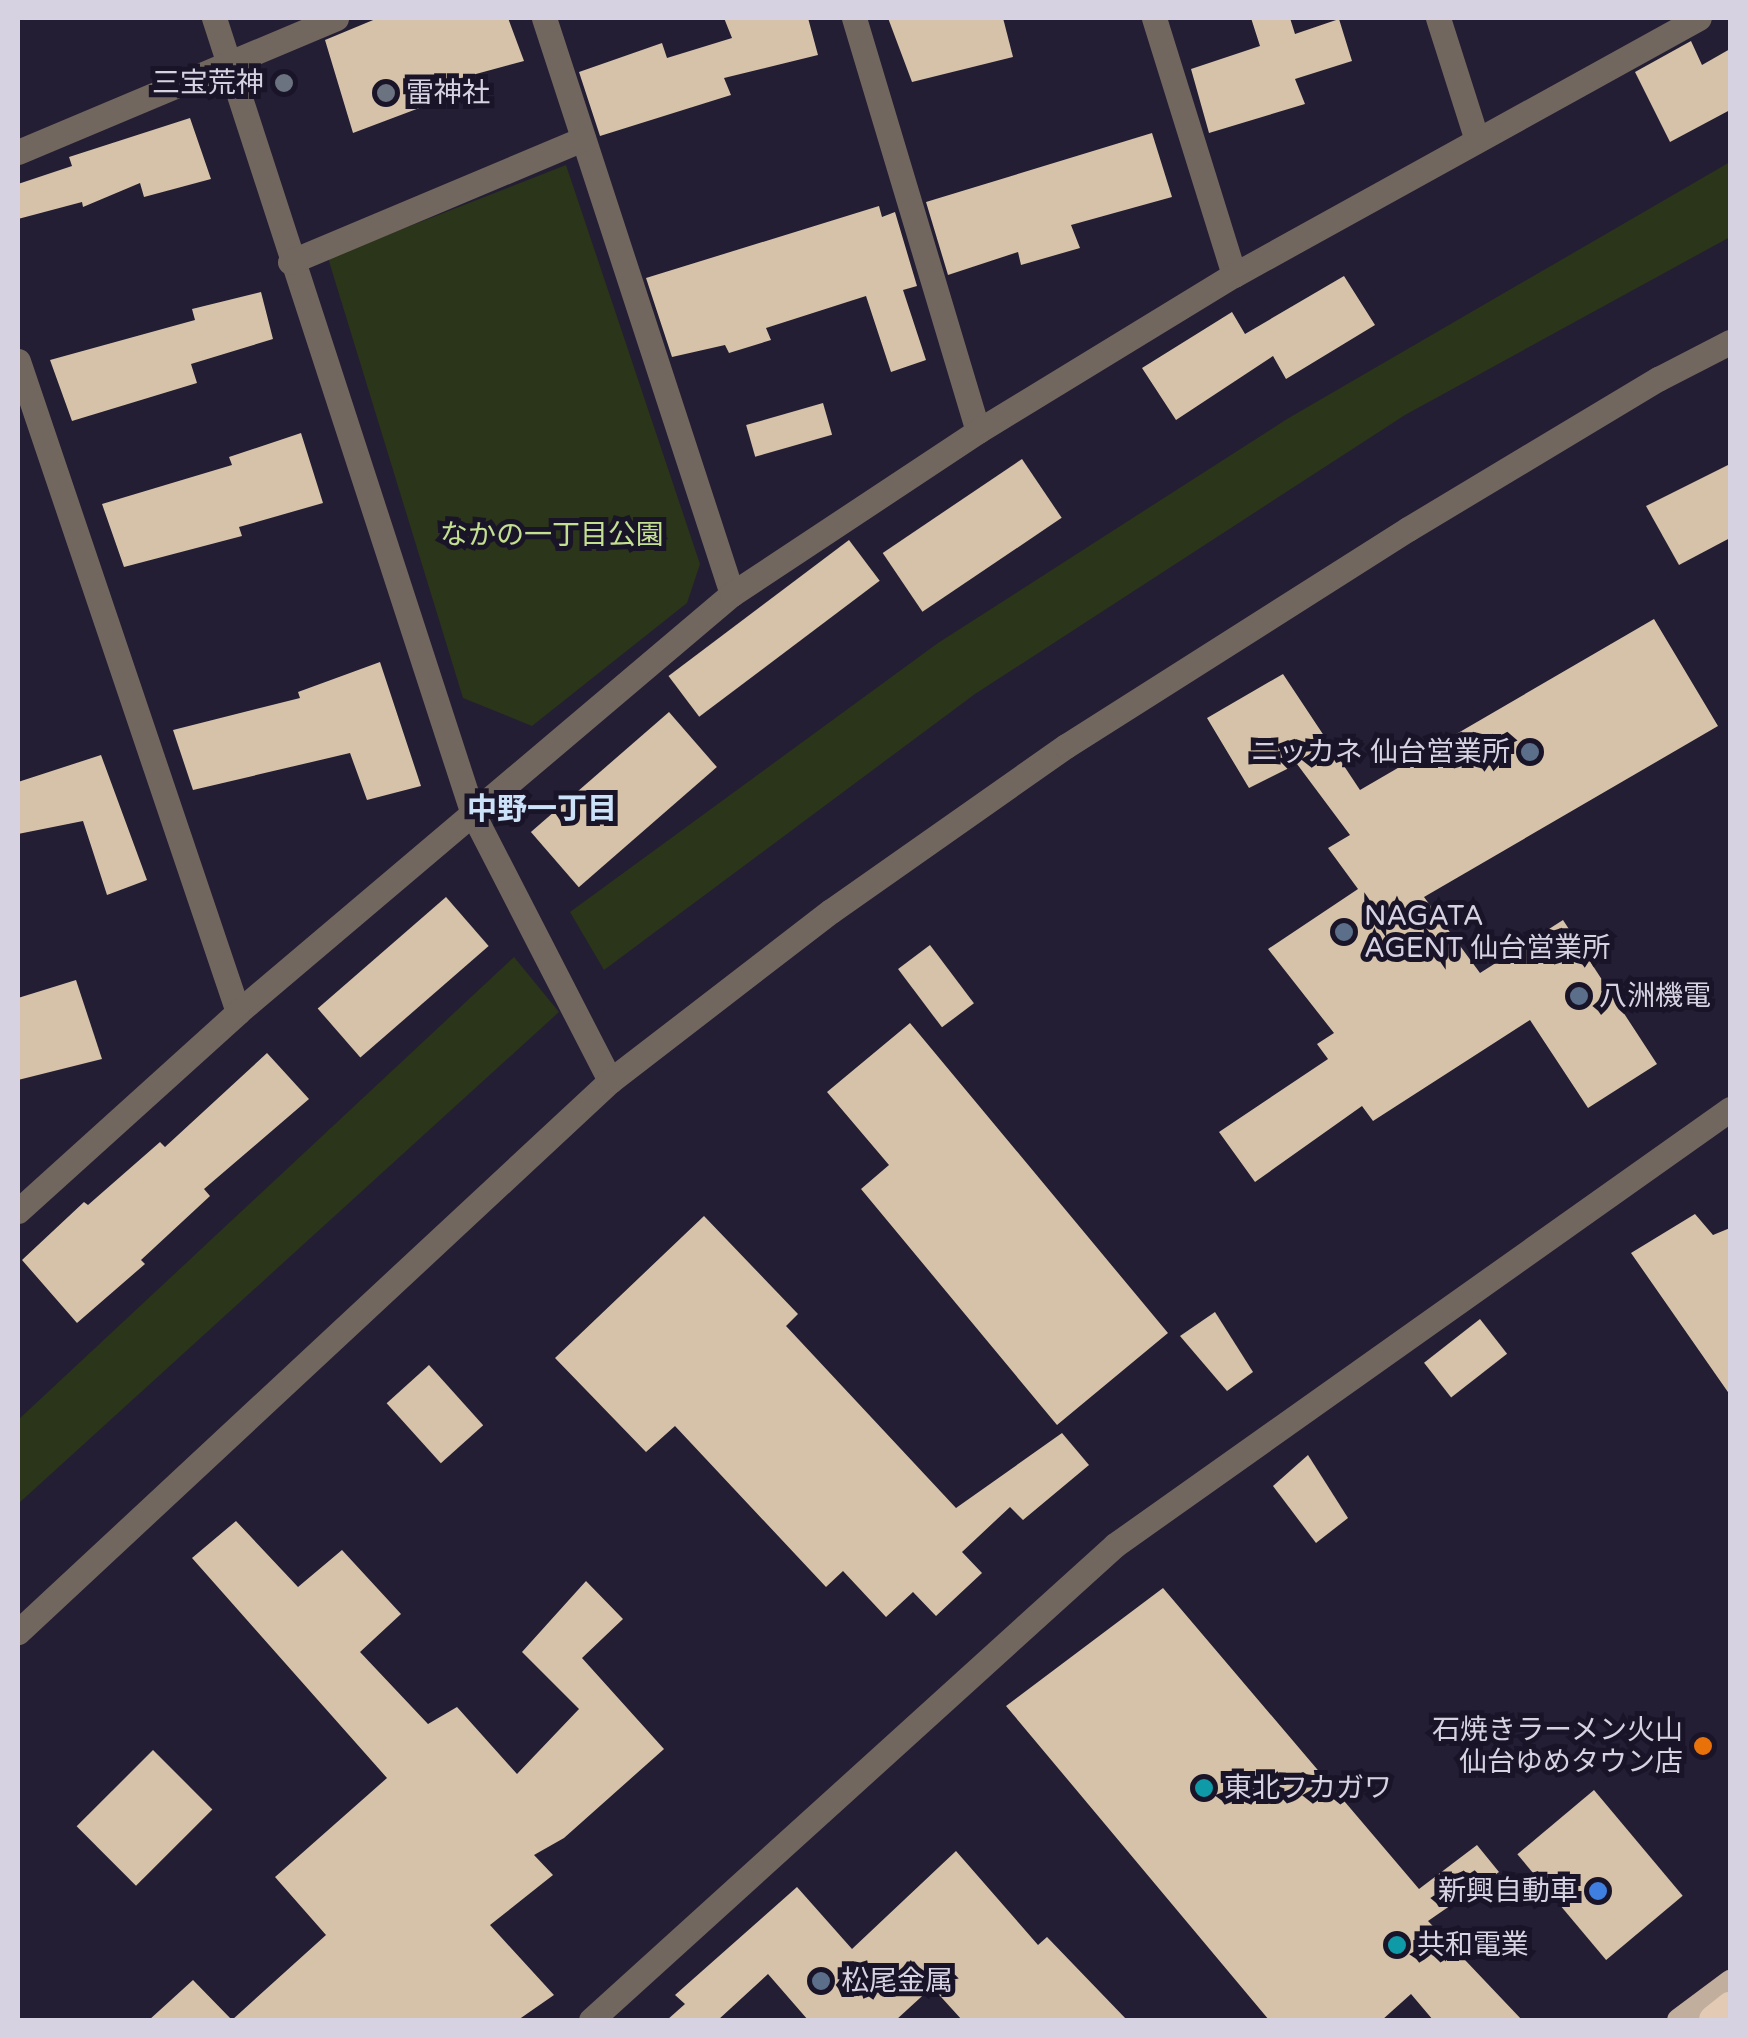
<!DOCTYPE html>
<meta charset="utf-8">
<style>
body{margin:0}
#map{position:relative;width:1748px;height:2038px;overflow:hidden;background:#231e33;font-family:"Varela Round","Noto Sans JP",sans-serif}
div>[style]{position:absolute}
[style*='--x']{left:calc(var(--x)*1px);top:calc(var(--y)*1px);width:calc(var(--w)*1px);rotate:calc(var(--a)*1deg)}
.green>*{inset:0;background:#2b3519}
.building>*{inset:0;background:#d5c2a9;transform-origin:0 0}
.minor>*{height:25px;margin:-12.5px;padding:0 12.5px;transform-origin:12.5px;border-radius:12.5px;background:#71675f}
.major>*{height:25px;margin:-12.5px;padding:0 12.5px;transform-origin:12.5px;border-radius:12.5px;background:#c2ae9c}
.highway>*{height:30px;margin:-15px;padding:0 15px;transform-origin:15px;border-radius:15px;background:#e2cab4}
.dots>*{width:28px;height:28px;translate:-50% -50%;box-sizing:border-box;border:5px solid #1a1429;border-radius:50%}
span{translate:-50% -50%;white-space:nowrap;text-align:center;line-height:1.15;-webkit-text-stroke:10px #1a1429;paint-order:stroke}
.poi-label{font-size:28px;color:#d6d2e1}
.right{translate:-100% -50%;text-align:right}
.left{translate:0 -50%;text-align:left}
.park-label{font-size:28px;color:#c3e090}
.neighbourhood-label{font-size:30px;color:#cbe2f9;font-weight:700}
.frame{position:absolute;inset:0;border:20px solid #d6d2e1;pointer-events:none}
</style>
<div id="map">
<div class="green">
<i style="clip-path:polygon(1730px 162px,1730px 237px,1405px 415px,975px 694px,604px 970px,570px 912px,938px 643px,1287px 419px)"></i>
<i style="clip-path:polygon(566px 165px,700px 564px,687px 603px,532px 726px,463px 698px,328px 258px)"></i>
<i style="clip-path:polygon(514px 957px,559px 1012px,18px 1504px,18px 1420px)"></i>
</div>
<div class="building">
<i style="clip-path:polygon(378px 18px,508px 18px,524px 61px,417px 90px,422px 107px,353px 133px,325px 40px)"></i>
<i style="clip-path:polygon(724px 18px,808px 18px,818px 55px,724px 78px,731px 95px,600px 136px,579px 72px,662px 43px,667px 58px,732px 38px)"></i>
<i style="clip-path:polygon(888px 18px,1003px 18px,1013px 57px,912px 82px)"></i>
<i style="clip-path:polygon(1251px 18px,1290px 18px,1295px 34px,1339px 19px,1352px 61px,1295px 79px,1305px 104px,1209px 133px,1191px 69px,1260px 46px)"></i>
<i style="clip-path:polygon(1691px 41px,1702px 65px,1730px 49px,1730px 110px,1670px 142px,1635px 72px)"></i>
<i style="clip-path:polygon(190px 118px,211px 179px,144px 197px,140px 183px,83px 207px,82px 202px,18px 219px,18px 184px,72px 166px,69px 157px)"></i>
<i style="clip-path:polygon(1152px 133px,1172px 197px,1071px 225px,1080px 248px,1021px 265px,1018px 252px,948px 275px,926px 202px)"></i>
<i style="clip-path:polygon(879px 206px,882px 217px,895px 212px,917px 286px,903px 290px,926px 360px,891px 372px,866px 296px,766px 328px,771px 340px,729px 353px,725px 345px,672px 357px,646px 278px)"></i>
<i style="clip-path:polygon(1344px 276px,1375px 325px,1286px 379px,1273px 356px,1176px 420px,1142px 368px,1232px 312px,1245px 334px)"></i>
<i style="clip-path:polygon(261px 292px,273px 339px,191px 364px,197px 383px,72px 421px,50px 360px,195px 320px,192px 309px)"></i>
<i style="left:823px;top:403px;width:33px;height:80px;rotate:74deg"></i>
<i style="clip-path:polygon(301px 433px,323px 503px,239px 527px,242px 536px,124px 567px,102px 504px,232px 465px,229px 457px)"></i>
<i style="left:1022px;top:459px;width:71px;height:168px;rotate:56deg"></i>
<i style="clip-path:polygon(1730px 464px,1730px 538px,1679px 565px,1646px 506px)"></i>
<i style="left:849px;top:540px;width:51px;height:226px;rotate:53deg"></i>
<i style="clip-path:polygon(1654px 619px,1718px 726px,1424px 897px,1480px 973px,1563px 920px,1657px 1064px,1588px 1108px,1530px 1020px,1373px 1121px,1362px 1106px,1255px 1182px,1219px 1132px,1328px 1059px,1317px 1044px,1334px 1033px,1268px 949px,1358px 889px,1328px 848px,1350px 835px,1297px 764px,1249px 788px,1207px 718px,1283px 674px,1360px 790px)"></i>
<i style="clip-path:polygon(380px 662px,421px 786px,367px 800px,350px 753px,193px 790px,173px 730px,300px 698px,298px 692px)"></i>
<i style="left:669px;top:712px;width:73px;height:183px;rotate:49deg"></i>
<i style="clip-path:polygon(101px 755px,147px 880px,107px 895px,83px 821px,18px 834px,18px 782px)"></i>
<i style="left:446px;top:897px;width:65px;height:170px;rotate:49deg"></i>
<i style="left:930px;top:945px;width:73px;height:40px;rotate:53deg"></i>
<i style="clip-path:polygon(76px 980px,102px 1059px,18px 1080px,18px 998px)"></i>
<i style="clip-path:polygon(910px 1023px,1168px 1333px,1057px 1425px,861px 1189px,889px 1165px,827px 1092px)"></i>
<i style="clip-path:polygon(267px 1053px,309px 1099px,204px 1189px,210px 1196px,141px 1260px,145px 1264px,77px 1323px,22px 1260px,84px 1202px,88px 1205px,160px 1142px,165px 1147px)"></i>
<i style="clip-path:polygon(1695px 1214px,1713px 1235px,1730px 1228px,1730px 1395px,1631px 1253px)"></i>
<i style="clip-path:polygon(704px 1216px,798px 1314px,786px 1326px,956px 1508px,1062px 1433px,1089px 1465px,1023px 1520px,1010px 1507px,962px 1552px,982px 1573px,936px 1616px,913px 1592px,886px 1617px,843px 1571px,826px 1587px,675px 1426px,646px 1452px,555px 1358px)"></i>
<i style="clip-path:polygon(1215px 1312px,1253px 1372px,1227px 1391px,1180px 1336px)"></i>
<i style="left:1480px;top:1319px;width:44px;height:71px;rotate:52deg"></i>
<i style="left:429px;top:1365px;width:81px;height:57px;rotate:48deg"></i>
<i style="clip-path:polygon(1308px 1455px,1348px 1518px,1316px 1543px,1273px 1486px)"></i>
<i style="clip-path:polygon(236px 1521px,298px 1587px,342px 1550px,401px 1614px,360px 1652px,428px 1724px,457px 1707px,517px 1774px,579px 1709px,522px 1652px,586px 1581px,623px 1619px,582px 1658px,664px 1749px,564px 1838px,534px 1855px,553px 1875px,490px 1925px,554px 1995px,518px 2020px,149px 2020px,193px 1980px,232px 2020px,326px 1935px,275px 1877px,387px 1778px,192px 1558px)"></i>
<i style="clip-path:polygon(1163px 1588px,1419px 1889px,1477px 1845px,1499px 1872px,1428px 1921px,1522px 2020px,1433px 2020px,1411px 1994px,1382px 2020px,1269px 2020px,1006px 1706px)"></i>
<i style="left:153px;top:1750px;width:84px;height:108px;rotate:45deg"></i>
<i style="left:1594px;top:1790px;width:138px;height:100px;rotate:50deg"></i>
<i style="clip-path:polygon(956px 1851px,1038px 1945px,1047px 1937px,1127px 2020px,962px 2020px,932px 1987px,896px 2020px,808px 2020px,768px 1974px,718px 2020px,667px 2020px,685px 2004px,675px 1995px,797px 1887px,852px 1949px)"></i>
</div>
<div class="minor">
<i style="--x:214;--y:18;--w:837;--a:71.98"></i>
<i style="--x:473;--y:814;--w:300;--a:62.8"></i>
<i style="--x:544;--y:18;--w:606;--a:71.92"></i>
<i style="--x:854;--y:18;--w:431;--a:73.3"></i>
<i style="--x:1154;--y:18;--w:269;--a:72.7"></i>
<i style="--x:1438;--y:18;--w:125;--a:72.3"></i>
<i style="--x:18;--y:152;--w:345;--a:-22.8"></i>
<i style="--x:290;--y:262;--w:318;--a:-22.8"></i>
<i style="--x:18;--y:361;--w:687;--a:71.33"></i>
<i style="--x:18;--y:1211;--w:297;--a:-42.1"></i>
<i style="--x:238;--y:1012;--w:647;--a:-40.24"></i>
<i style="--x:732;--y:594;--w:295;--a:-33.5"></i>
<i style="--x:978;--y:431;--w:300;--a:-31.4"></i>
<i style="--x:1234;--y:275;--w:531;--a:-28.93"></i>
<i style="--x:18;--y:1632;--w:809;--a:-42.95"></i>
<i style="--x:610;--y:1081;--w:279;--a:-37.6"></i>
<i style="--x:831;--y:911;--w:287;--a:-35.1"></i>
<i style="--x:1066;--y:746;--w:405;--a:-32.4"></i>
<i style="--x:1408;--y:529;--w:292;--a:-31"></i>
<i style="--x:1658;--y:379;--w:81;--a:-27.2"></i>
<i style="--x:591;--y:2020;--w:707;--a:-42.19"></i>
<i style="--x:1115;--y:1545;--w:754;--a:-35.33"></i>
</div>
<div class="major">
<i style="--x:1679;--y:2020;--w:64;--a:-36.7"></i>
</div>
<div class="highway">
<i style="--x:1714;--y:2020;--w:21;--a:-39"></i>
</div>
<div class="dots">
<i style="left:284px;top:83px;background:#6b7280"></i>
<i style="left:386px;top:93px;background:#6b7280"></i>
<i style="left:1530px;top:752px;background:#5c6f8a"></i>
<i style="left:1344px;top:932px;background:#5c6f8a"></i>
<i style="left:1579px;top:996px;background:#5c6f8a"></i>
<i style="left:1703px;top:1746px;background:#e8710a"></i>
<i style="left:1204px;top:1788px;background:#0f9aa8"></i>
<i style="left:1598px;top:1891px;background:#3f7fe0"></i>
<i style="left:1397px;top:1945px;background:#0f9aa8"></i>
<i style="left:821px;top:1981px;background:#5c6f8a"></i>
</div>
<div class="poi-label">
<span class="right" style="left:264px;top:83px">三宝荒神</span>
<span class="left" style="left:406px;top:93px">雷神社</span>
<span class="right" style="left:1510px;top:752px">ニッカネ 仙台営業所</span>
<span class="left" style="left:1364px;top:932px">NAGATA<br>AGENT 仙台営業所</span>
<span class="left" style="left:1599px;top:996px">八洲機電</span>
<span class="right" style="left:1683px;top:1746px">石焼きラーメン火山<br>仙台ゆめタウン店</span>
<span class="left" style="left:1224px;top:1788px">東北フカガワ</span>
<span class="right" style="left:1578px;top:1891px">新興自動車</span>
<span class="left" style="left:1417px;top:1945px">共和電業</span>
<span class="left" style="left:841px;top:1981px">松尾金属</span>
</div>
<div class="park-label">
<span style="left:552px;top:535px">なかの一丁目公園</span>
</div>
<div class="neighbourhood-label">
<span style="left:542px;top:810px">中野一丁目</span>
</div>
<div class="frame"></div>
</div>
